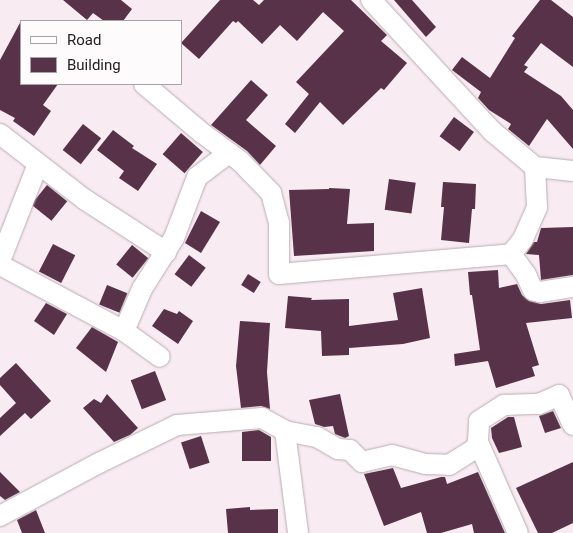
<!DOCTYPE html>
<style>
body{margin:0}
#map{position:relative;width:573px;height:533px;overflow:hidden;background:#f9ebf2;font-family:Roboto,sans-serif}
div>[style]{position:absolute}
[style*='--x']{left:calc(var(--x)*1px);top:calc(var(--y)*1px);width:calc(var(--w)*1px);rotate:calc(var(--a)*1deg)}
.building>*{inset:0;background:#573248;transform-origin:0 0}
.roads{filter:drop-shadow(0 0 1px #b9abb2) drop-shadow(0 0 1px #b9abb2)}
.minor>*{height:20px;margin:-10px;padding:0 10px;transform-origin:10px;border-radius:10px;background:#fff}
span{translate:-50% -50%;white-space:nowrap;text-align:center;line-height:1.15;-webkit-text-stroke:5px #fefbfd;paint-order:stroke}
.legend{position:absolute;left:20px;top:20px;width:162px;height:65px;box-sizing:border-box;background:#fefbfd;border:1px solid #a7a3a6;margin:0;padding:6px 9px;list-style:none;font-size:15px;color:#252023}
.legend li{display:flex;align-items:center;gap:10px;height:25px}
.legend b{width:25px;border:1px solid #a7a3a6}
</style>
<div id="map">
<div class="building">
<i style="clip-path:polygon(63px 0,121px 0,132px 9px,123px 21px,104px 21px,93px 13px,87px 20px)"></i>
<i style="clip-path:polygon(220px 0,253px 0,259px 5px,264px 0,351px 0,387px 35px,381px 41px,407px 63px,384px 90px,381px 88px,343px 125px,320px 102px,295px 133px,285px 124px,309px 94px,296px 82px,344px 31px,323px 12px,297px 41px,280px 25px,262px 44px,238px 21px,236px 23px,233px 21px,199px 59px,181px 43px)"></i>
<i style="clip-path:polygon(394px 0,412px 0,436px 27px,426px 37px)"></i>
<i style="clip-path:polygon(540px 0,551px 0,573px 17px,573px 67px,541px 43px,524px 65px,528px 67px,524px 72px,561px 96px,573px 110px,573px 149px,547px 119px,529px 146px,508px 129px,511px 124px,489px 110px,478px 98px,481px 92px,452px 70px,462px 57px,490px 78px,515px 38px,512px 36px)"></i>
<i style="clip-path:polygon(21px 21px,21px 84px,58px 84px,43px 105px,51px 111px,34px 136px,13px 121px,15px 118px,0 110px,0 60px)"></i>
<i style="clip-path:polygon(251px 80px,268px 95px,246px 120px,276px 146px,260px 165px,247px 151px,211px 125px)"></i>
<i style="left:454px;top:117px;width:25px;height:24px;rotate:37deg"></i>
<i style="left:83px;top:124px;width:23px;height:33px;rotate:38deg"></i>
<i style="clip-path:polygon(113px 130px,134px 146px,132px 148px,157px 164px,138px 191px,119px 178px,124px 171px,97px 150px)"></i>
<i style="left:181px;top:133px;width:29px;height:28px;rotate:41deg"></i>
<i style="left:389px;top:179px;width:27px;height:31px;rotate:8deg"></i>
<i style="clip-path:polygon(443px 182px,476px 184px,475px 209px,472px 209px,469px 243px,441px 240px,444px 207px,441px 207px)"></i>
<i style="left:47px;top:185px;width:26px;height:25px;rotate:39deg"></i>
<i style="clip-path:polygon(329px 188px,350px 189px,347px 224px,374px 223px,374px 251px,294px 256px,289px 190px,329px 189px)"></i>
<i style="clip-path:polygon(201px 211px,220px 222px,201px 253px,185px 243px)"></i>
<i style="clip-path:polygon(573px 227px,573px 275px,541px 280px,539px 255px,526px 254px,534px 242px,537px 242px,541px 228px)"></i>
<i style="left:53px;top:244px;width:25px;height:31px;rotate:27deg"></i>
<i style="left:132px;top:245px;width:21px;height:25px;rotate:39deg"></i>
<i style="left:189px;top:255px;width:21px;height:24px;rotate:37deg"></i>
<i style="clip-path:polygon(498px 270px,499px 288px,517px 284px,522px 295px,529px 301px,541px 304px,570px 300px,572px 318px,526px 323px,539px 365px,532px 367px,535px 376px,496px 388px,488px 361px,455px 366px,454px 354px,480px 350px,472px 295px,470px 295px,468px 272px)"></i>
<i style="left:248px;top:274px;width:15px;height:13px;rotate:32deg"></i>
<i style="left:107px;top:285px;width:22px;height:21px;rotate:22deg"></i>
<i style="clip-path:polygon(422px 288px,430px 338px,403px 344px,349px 348px,349px 355px,322px 356px,321px 331px,285px 328px,288px 296px,312px 298px,311px 300px,349px 299px,349px 326px,398px 320px,393px 293px)"></i>
<i style="clip-path:polygon(46px 303px,67px 314px,54px 335px,34px 321px)"></i>
<i style="clip-path:polygon(164px 309px,177px 314px,179px 311px,193px 321px,178px 344px,152px 326px)"></i>
<i style="clip-path:polygon(240px 321px,270px 323px,267px 372px,270px 409px,261px 406px,241px 408px,236px 366px)"></i>
<i style="clip-path:polygon(92px 327px,118px 342px,106px 372px,76px 348px)"></i>
<i style="clip-path:polygon(16px 363px,51px 401px,31px 419px,25px 413px,0 436px,0 418px,16px 403px,0 385px,0 378px)"></i>
<i style="left:155px;top:371px;width:31px;height:26px;rotate:69deg"></i>
<i style="clip-path:polygon(107px 394px,138px 428px,130px 435px,114px 442px,83px 408px,94px 399px,101px 403px)"></i>
<i style="clip-path:polygon(340px 394px,349px 436px,345px 438px,335px 434px,333px 426px,324px 427px,315px 424px,309px 400px)"></i>
<i style="clip-path:polygon(553px 411px,561px 428px,545px 433px,539px 416px)"></i>
<i style="clip-path:polygon(508px 417px,514px 417px,522px 447px,499px 453px,492px 438px,491px 428px)"></i>
<i style="clip-path:polygon(259px 430px,271px 437px,271px 461px,242px 461px,242px 432px)"></i>
<i style="left:201px;top:436px;width:28px;height:21px;rotate:72deg"></i>
<i style="clip-path:polygon(573px 462px,573px 523px,552px 533px,538px 533px,516px 488px)"></i>
<i style="clip-path:polygon(393px 468px,401px 488px,441px 477px,445px 477px,447px 484px,478px 472px,505px 533px,474px 533px,472px 524px,441px 533px,427px 533px,421px 512px,384px 526px,364px 474px)"></i>
<i style="clip-path:polygon(0 472px,20px 492px,5px 500px,0 496px)"></i>
<i style="clip-path:polygon(250px 507px,250px 510px,278px 509px,278px 533px,228px 533px,226px 509px)"></i>
<i style="clip-path:polygon(36px 510px,45px 533px,22px 533px,17px 520px)"></i>
</div>
<div class="roads">
<div class="minor">
<i style="--x:371;--y:0;--w:180;--a:47.3"></i>
<i style="--x:493;--y:132;--w:55;--a:39.8"></i>
<i style="--x:535;--y:167;--w:38;--a:6"></i>
<i style="--x:144;--y:84;--w:76;--a:40.2"></i>
<i style="--x:202;--y:133;--w:47;--a:36.4"></i>
<i style="--x:240;--y:161;--w:45;--a:45.9"></i>
<i style="--x:271;--y:193;--w:30;--a:75"></i>
<i style="--x:279;--y:222;--w:52;--a:90"></i>
<i style="--x:279;--y:274;--w:233;--a:-4.9"></i>
<i style="--x:511;--y:254;--w:19;--a:-51"></i>
<i style="--x:523;--y:239;--w:35;--a:-66"></i>
<i style="--x:537;--y:207;--w:40;--a:-92.9"></i>
<i style="--x:0;--y:134;--w:106;--a:37.7"></i>
<i style="--x:84;--y:199;--w:98;--a:32.9"></i>
<i style="--x:511;--y:254;--w:26;--a:54"></i>
<i style="--x:526;--y:275;--w:17;--a:65"></i>
<i style="--x:533;--y:290;--w:7;--a:16"></i>
<i style="--x:540;--y:292;--w:33;--a:-9"></i>
<i style="--x:0;--y:261;--w:104;--a:-68.6"></i>
<i style="--x:0;--y:265;--w:140;--a:28"></i>
<i style="--x:124;--y:331;--w:44;--a:35.8"></i>
<i style="--x:124;--y:331;--w:46;--a:-66.8"></i>
<i style="--x:142;--y:289;--w:60;--a:-57.9"></i>
<i style="--x:174;--y:238;--w:65;--a:-69.3"></i>
<i style="--x:197;--y:177;--w:40;--a:-37"></i>
<i style="--x:285;--y:431;--w:103;--a:82.7"></i>
<i style="--x:478;--y:442;--w:99;--a:66.3"></i>
<i style="--x:0;--y:516;--w:110;--a:-28.2"></i>
<i style="--x:97;--y:464;--w:89;--a:-26"></i>
<i style="--x:177;--y:425;--w:85;--a:-4.7"></i>
<i style="--x:262;--y:418;--w:26;--a:29"></i>
<i style="--x:285;--y:431;--w:33;--a:11"></i>
<i style="--x:317;--y:437;--w:24;--a:30"></i>
<i style="--x:338;--y:449;--w:12;--a:5"></i>
<i style="--x:350;--y:450;--w:17;--a:45"></i>
<i style="--x:362;--y:462;--w:31;--a:-13"></i>
<i style="--x:392;--y:455;--w:34;--a:15"></i>
<i style="--x:425;--y:464;--w:24;--a:2"></i>
<i style="--x:449;--y:465;--w:31;--a:-32"></i>
<i style="--x:475;--y:449;--w:8;--a:-67"></i>
<i style="--x:478;--y:442;--w:21;--a:-87"></i>
<i style="--x:479;--y:421;--w:30;--a:-33"></i>
<i style="--x:504;--y:405;--w:35;--a:-2"></i>
<i style="--x:539;--y:404;--w:22;--a:-24"></i>
<i style="--x:559;--y:395;--w:33;--a:65"></i>
</div>
</div>
<ul class="legend">
<li><b style="height:6px;background:#fff"></b>Road</li>
<li><b style="height:14px;background:#573248"></b>Building</li>
</ul>
</div>
